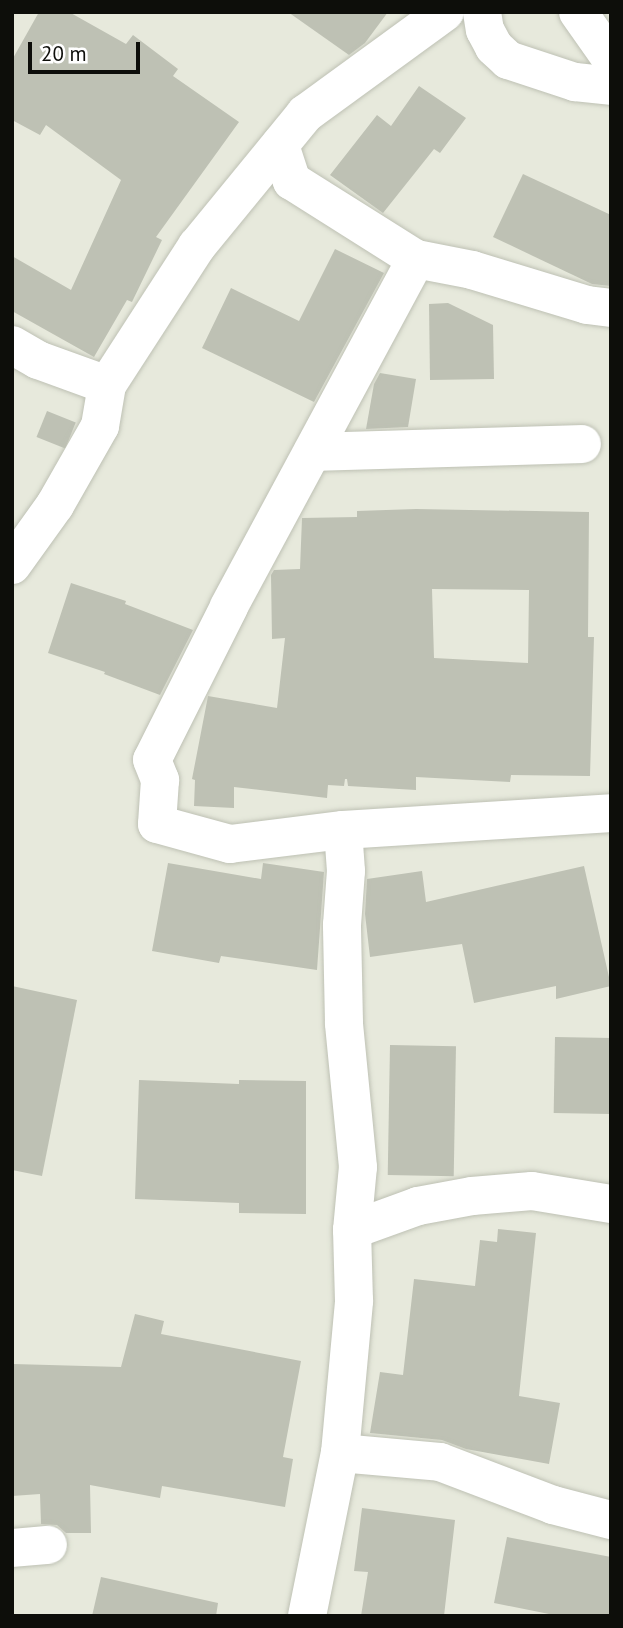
<!DOCTYPE html>
<style>
body{margin:0}
#map{position:relative;width:623px;height:1628px;overflow:hidden;background:#e7e9dc;font-family:"PT Sans",sans-serif}
div>[style]{position:absolute}
[style*='--x']{left:calc(var(--x)*1px);top:calc(var(--y)*1px);width:calc(var(--w)*1px);rotate:calc(var(--a)*1deg)}
.building>*{inset:0;background:#bec1b4;transform-origin:0 0}
.roads{filter:drop-shadow(0 0 2px #bec1b4) drop-shadow(0 0 2px #bec1b4)}
.street>*{height:38px;margin:-19px;padding:0 19px;transform-origin:19px;border-radius:19px;background:#fff}
span{translate:-50% -50%;white-space:nowrap;text-align:center;line-height:1.15;-webkit-text-stroke:5px #fff;paint-order:stroke}
.frame{position:absolute;inset:0;border:14px solid #0d0e0a;pointer-events:none}
.scale{position:absolute;left:28px;top:42px;width:112px;height:32px;box-sizing:border-box;border:4px solid #0d0e0a;border-top:0;padding-left:9px;font-size:21px;line-height:24px;white-space:nowrap;color:#0d0e0a;-webkit-text-stroke:5px #fff;paint-order:stroke}
</style>
<div id="map">
<div class="building">
<i style="clip-path:polygon(39px 12px,69px 12px,126px 44px,133px 35px,178px 69px,173px 76px,239px 122px,156px 237px,162px 240px,132px 302px,127px 300px,94px 357px,12px 311px,12px 256px,71px 290px,121px 180px,46px 125px,40px 135px,12px 120px,12px 60px)"></i>
<i style="clip-path:polygon(288px 12px,388px 12px,365px 43px,349px 55px)"></i>
<i style="clip-path:polygon(419px 86px,466px 118px,440px 153px,434px 149px,383px 213px,330px 175px,377px 115px,391px 126px)"></i>
<i style="clip-path:polygon(523px 174px,611px 215px,611px 286px,592px 284px,493px 237px)"></i>
<i style="clip-path:polygon(335px 249px,384px 273px,314px 402px,202px 348px,231px 288px,299px 321px)"></i>
<i style="clip-path:polygon(448px 303px,493px 325px,494px 379px,430px 380px,429px 304px)"></i>
<i style="clip-path:polygon(380px 373px,416px 379px,408px 427px,366px 429px,374px 384px)"></i>
<i style="left:47px;top:411px;width:31px;height:28px;rotate:22deg"></i>
<i style="clip-path:polygon(evenodd,416px 509px,589px 512px,588px 637px,594px 637px,590px 776px,511px 775px,510px 782px,416px 777px,416px 790px,348px 786px,347px 779px,345px 779px,344px 786px,328px 785px,327px 798px,234px 787px,234px 808px,194px 806px,195px 780px,192px 779px,208px 696px,277px 708px,285px 638px,272px 639px,271px 575px,274px 570px,300px 569px,302px 518px,357px 517px,357px 511px,416px 509px,432px 589px,529px 590px,528px 663px,434px 658px,432px 589px)"></i>
<i style="clip-path:polygon(71px 583px,126px 601px,125px 604px,193px 630px,160px 695px,104px 674px,105px 672px,48px 653px)"></i>
<i style="clip-path:polygon(168px 863px,261px 879px,263px 863px,324px 872px,317px 970px,221px 956px,219px 963px,152px 951px)"></i>
<i style="clip-path:polygon(584px 866px,611px 986px,556px 999px,556px 986px,474px 1003px,462px 944px,370px 957px,365px 914px,367px 879px,422px 871px,426px 902px)"></i>
<i style="clip-path:polygon(12px 986px,77px 1000px,42px 1176px,12px 1170px)"></i>
<i style="left:555px;top:1037px;width:56px;height:76px;rotate:1deg"></i>
<i style="left:390px;top:1045px;width:66px;height:130px;rotate:1deg"></i>
<i style="clip-path:polygon(139px 1080px,239px 1084px,239px 1080px,306px 1081px,306px 1214px,239px 1213px,239px 1203px,135px 1199px)"></i>
<i style="clip-path:polygon(498px 1229px,536px 1233px,519px 1396px,560px 1403px,549px 1464px,466px 1449px,442px 1440px,370px 1433px,380px 1372px,403px 1375px,414px 1279px,475px 1286px,480px 1240px,497px 1242px)"></i>
<i style="clip-path:polygon(135px 1314px,164px 1321px,161px 1334px,301px 1361px,283px 1457px,293px 1459px,285px 1507px,162px 1486px,160px 1498px,90px 1485px,91px 1533px,66px 1533px,57px 1525px,41px 1524px,40px 1494px,12px 1496px,13px 1364px,121px 1367px)"></i>
<i style="clip-path:polygon(362px 1508px,455px 1520px,444px 1616px,361px 1616px,368px 1572px,354px 1571px)"></i>
<i style="clip-path:polygon(507px 1537px,611px 1557px,611px 1616px,559px 1616px,494px 1603px)"></i>
<i style="clip-path:polygon(101px 1577px,218px 1603px,216px 1616px,92px 1616px)"></i>
</div>
<div class="roads">
<div class="street">
<i style="--x:482;--y:12;--w:18;--a:81"></i>
<i style="--x:485;--y:30;--w:19;--a:62"></i>
<i style="--x:494;--y:47;--w:19;--a:43"></i>
<i style="--x:508;--y:60;--w:71;--a:18.2"></i>
<i style="--x:575;--y:82;--w:36;--a:6"></i>
<i style="--x:578;--y:12;--w:57;--a:54.9"></i>
<i style="--x:280;--y:145;--w:38;--a:72"></i>
<i style="--x:292;--y:181;--w:146;--a:32.2"></i>
<i style="--x:416;--y:259;--w:57;--a:11.1"></i>
<i style="--x:472;--y:270;--w:120;--a:16.9"></i>
<i style="--x:587;--y:305;--w:24;--a:7"></i>
<i style="--x:416;--y:259;--w:395;--a:118.3"></i>
<i style="--x:229;--y:607;--w:171;--a:116.7"></i>
<i style="--x:152;--y:760;--w:22;--a:68"></i>
<i style="--x:160;--y:780;--w:44;--a:93.9"></i>
<i style="--x:157;--y:824;--w:76;--a:15.3"></i>
<i style="--x:230;--y:844;--w:114;--a:-7.1"></i>
<i style="--x:343;--y:830;--w:269;--a:-3.6"></i>
<i style="--x:12;--y:345;--w:30;--a:30"></i>
<i style="--x:38;--y:360;--w:73;--a:19.9"></i>
<i style="--x:313;--y:452;--w:269;--a:-1.7"></i>
<i style="--x:12;--y:565;--w:74;--a:-54.4"></i>
<i style="--x:55;--y:505;--w:91;--a:-60.3"></i>
<i style="--x:100;--y:426;--w:42;--a:-80.3"></i>
<i style="--x:107;--y:385;--w:166;--a:-57.1"></i>
<i style="--x:197;--y:246;--w:171;--a:-50.7"></i>
<i style="--x:305;--y:114;--w:173;--a:-36.1"></i>
<i style="--x:352;--y:1230;--w:70;--a:-20"></i>
<i style="--x:418;--y:1206;--w:55;--a:-10.5"></i>
<i style="--x:472;--y:1196;--w:60;--a:-4.8"></i>
<i style="--x:532;--y:1191;--w:80;--a:9.3"></i>
<i style="--x:340;--y:1453;--w:100;--a:5.1"></i>
<i style="--x:440;--y:1462;--w:121;--a:20.8"></i>
<i style="--x:553;--y:1505;--w:60;--a:14.5"></i>
<i style="--x:12;--y:1548;--w:36;--a:-5"></i>
<i style="--x:307;--y:1616;--w:166;--a:-78.6"></i>
<i style="--x:340;--y:1453;--w:153;--a:-84.7"></i>
<i style="--x:354;--y:1301;--w:71;--a:-91.6"></i>
<i style="--x:352;--y:1230;--w:63;--a:-84.6"></i>
<i style="--x:358;--y:1167;--w:145;--a:-95.6"></i>
<i style="--x:344;--y:1023;--w:98;--a:-91.2"></i>
<i style="--x:342;--y:925;--w:54;--a:-85.8"></i>
<i style="--x:346;--y:871;--w:41;--a:-94.2"></i>
</div>
</div>
<div class="frame"></div>
<div class="scale">20 m</div>
</div>
